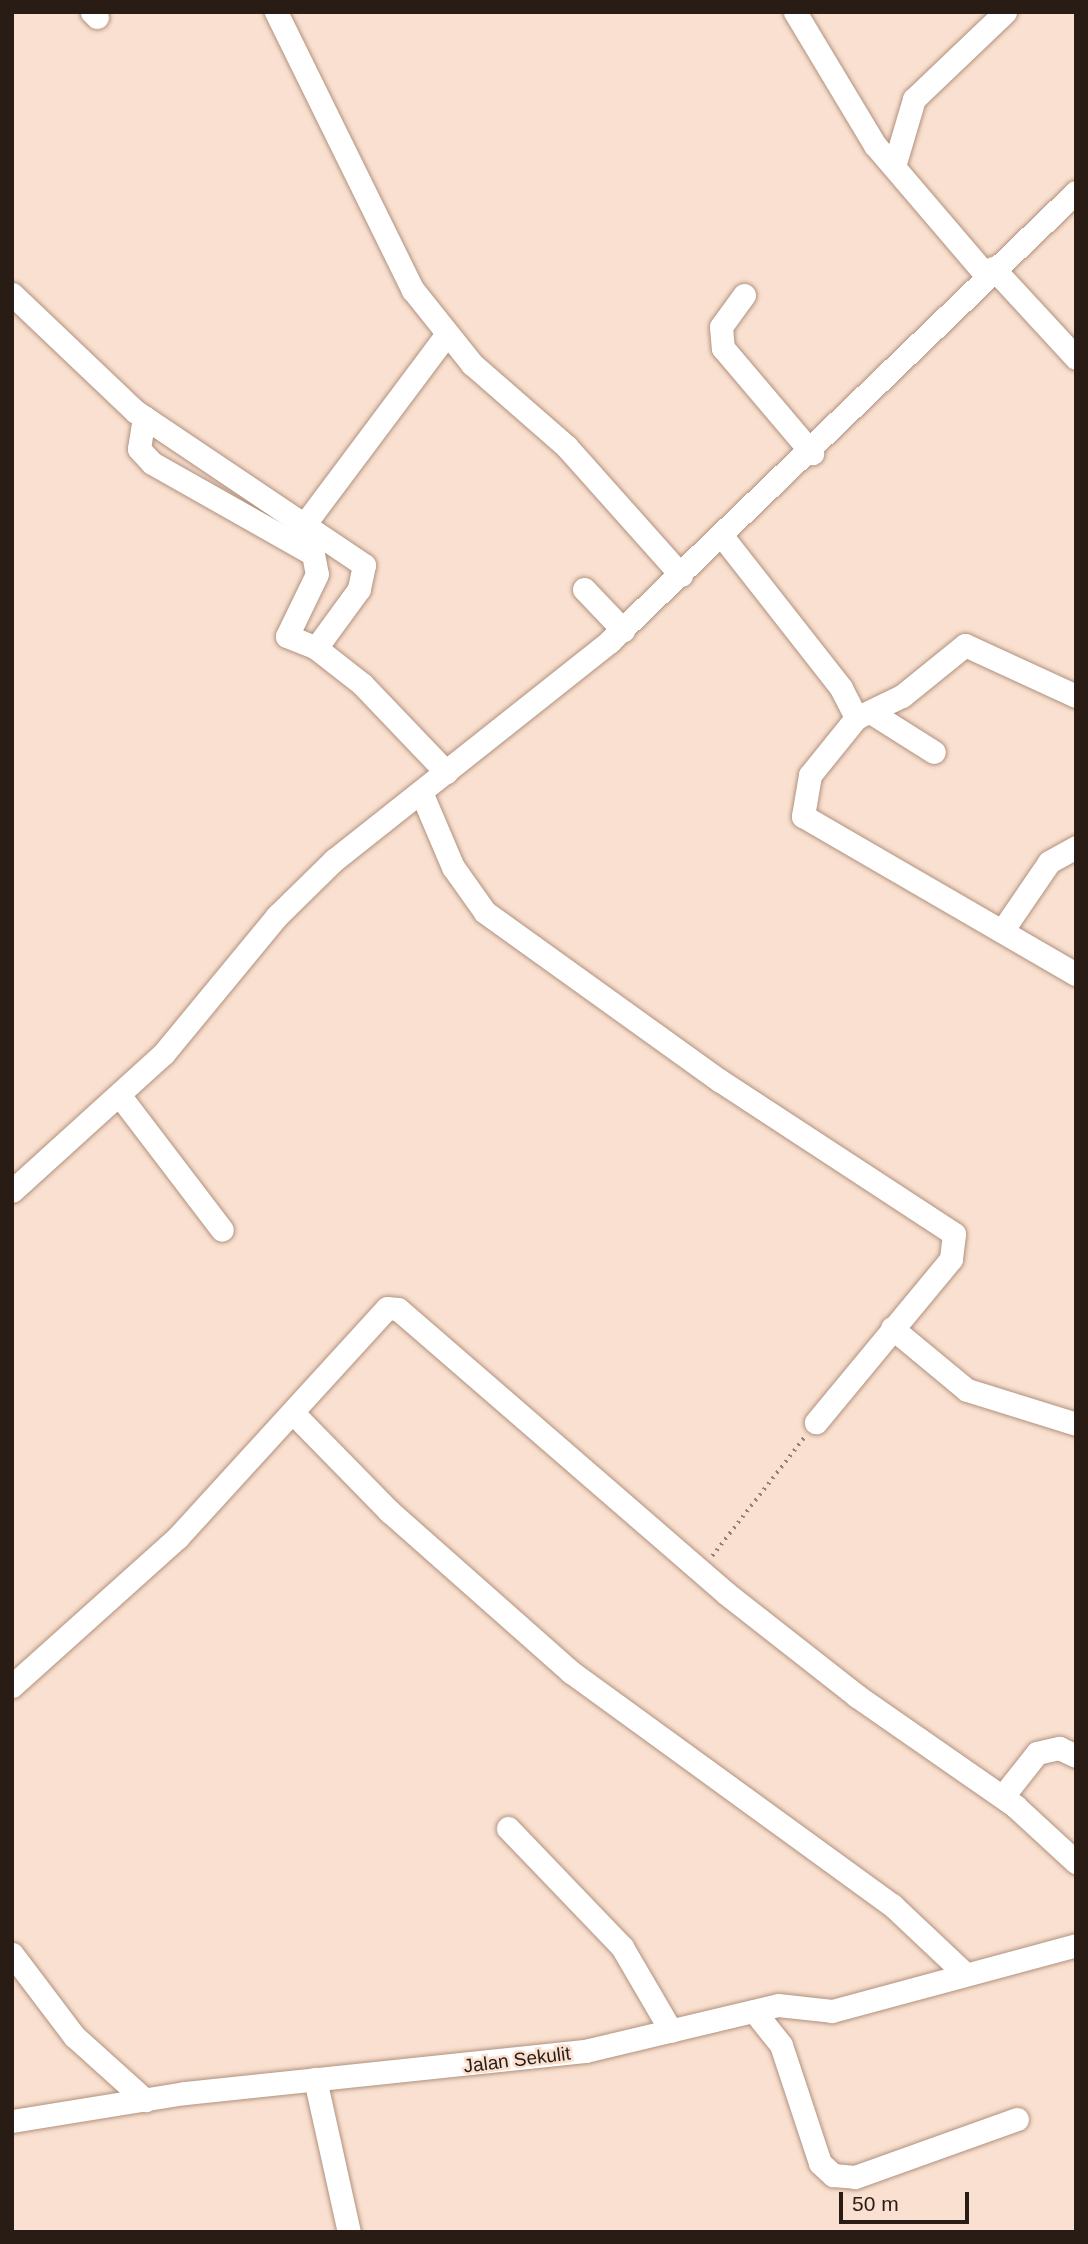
<!DOCTYPE html>
<style>
body{margin:0}
#map{position:relative;width:1088px;height:2244px;overflow:hidden;background:#fae0d0;font-family:Arial,sans-serif}
div>[style]{position:absolute}
[style*='--x']{left:calc(var(--x)*1px);top:calc(var(--y)*1px);width:calc(var(--w)*1px);rotate:calc(var(--a)*1deg)}
.path>*{height:3.5px;margin-top:-1.75px;transform-origin:0;background:repeating-linear-gradient(90deg,#948075 0 2px,transparent 0 7px)}
.roads{filter:drop-shadow(0 0 2px #b0917e) drop-shadow(0 0 2px #b0917e)}
.minor>*{height:23px;margin:-11.5px;padding:0 11.5px;transform-origin:11.5px;border-radius:11.5px;background:#fff}
span{translate:-50% -50%;white-space:nowrap;text-align:center;line-height:1.15;-webkit-text-stroke:5px #fae0d0;paint-order:stroke}
.street-label{font-size:19px;color:#281c15}
.frame{position:absolute;inset:0;border:14px solid #281c15;pointer-events:none}
.scale{position:absolute;left:839px;top:2192px;width:130px;height:32px;box-sizing:border-box;border:4px solid #281c15;border-top:0;padding-left:9px;font-size:21px;line-height:24px;white-space:nowrap;color:#281c15;-webkit-text-stroke:5px #fae0d0;paint-order:stroke}
</style>
<div id="map">
<div class="path">
<i style="--x:712;--y:1556;--w:150;--a:-52.1"></i>
</div>
<div class="roads">
<div class="minor">
<i style="--x:92;--y:12;--w:7;--a:45"></i>
<i style="--x:276;--y:12;--w:310;--a:63.8"></i>
<i style="--x:413;--y:290;--w:95;--a:51.4"></i>
<i style="--x:472;--y:364;--w:125;--a:41.1"></i>
<i style="--x:566;--y:446;--w:173;--a:48.3"></i>
<i style="--x:795;--y:12;--w:155;--a:59"></i>
<i style="--x:875;--y:145;--w:171;--a:49.5"></i>
<i style="--x:895;--y:163;--w:67;--a:-73.5"></i>
<i style="--x:914;--y:99;--w:126;--a:-43.7"></i>
<i style="--x:993;--y:268;--w:122;--a:47.3"></i>
<i style="--x:12;--y:294;--w:170;--a:43.6"></i>
<i style="--x:135;--y:411;--w:276;--a:33.9"></i>
<i style="--x:364;--y:565;--w:25;--a:102"></i>
<i style="--x:359;--y:589;--w:73;--a:126.1"></i>
<i style="--x:316;--y:648;--w:58;--a:38"></i>
<i style="--x:362;--y:684;--w:122;--a:46.3"></i>
<i style="--x:744;--y:295;--w:39;--a:126"></i>
<i style="--x:721;--y:327;--w:21;--a:85"></i>
<i style="--x:723;--y:348;--w:138;--a:49.7"></i>
<i style="--x:144;--y:417;--w:32;--a:99"></i>
<i style="--x:139;--y:449;--w:19;--a:47"></i>
<i style="--x:152;--y:463;--w:185;--a:29.5"></i>
<i style="--x:313;--y:554;--w:20;--a:79"></i>
<i style="--x:317;--y:574;--w:69;--a:115.8"></i>
<i style="--x:287;--y:636;--w:31;--a:22"></i>
<i style="--x:307;--y:521;--w:234;--a:-53.2"></i>
<i style="--x:722;--y:536;--w:193;--a:51.9"></i>
<i style="--x:841;--y:688;--w:34;--a:63"></i>
<i style="--x:856;--y:718;--w:73;--a:128.9"></i>
<i style="--x:810;--y:775;--w:42;--a:99.7"></i>
<i style="--x:803;--y:816;--w:315;--a:30.1"></i>
<i style="--x:584;--y:589;--w:57;--a:46.4"></i>
<i style="--x:872;--y:713;--w:73;--a:32.2"></i>
<i style="--x:856;--y:718;--w:51;--a:-25.6"></i>
<i style="--x:902;--y:696;--w:81;--a:-39"></i>
<i style="--x:965;--y:645;--w:122;--a:24.7"></i>
<i style="--x:421;--y:792;--w:82;--a:66.9"></i>
<i style="--x:453;--y:867;--w:55;--a:54.6"></i>
<i style="--x:485;--y:912;--w:288;--a:35.7"></i>
<i style="--x:719;--y:1080;--w:281;--a:33.2"></i>
<i style="--x:954;--y:1234;--w:25;--a:97"></i>
<i style="--x:951;--y:1259;--w:212;--a:129.6"></i>
<i style="--x:1002;--y:931;--w:83;--a:-55.7"></i>
<i style="--x:1049;--y:862;--w:31;--a:-29"></i>
<i style="--x:120;--y:1096;--w:168;--a:52.7"></i>
<i style="--x:12;--y:1191;--w:205;--a:-42.2"></i>
<i style="--x:164;--y:1053;--w:178;--a:-50.5"></i>
<i style="--x:277;--y:916;--w:80;--a:-44.5"></i>
<i style="--x:334;--y:860;--w:352;--a:-38.4"></i>
<i style="--x:610;--y:641;--w:647;--a:-43.94"></i>
<i style="--x:892;--y:1328;--w:97;--a:39.6"></i>
<i style="--x:967;--y:1390;--w:114;--a:17.3"></i>
<i style="--x:294;--y:1414;--w:136;--a:45.6"></i>
<i style="--x:389;--y:1511;--w:243;--a:41.5"></i>
<i style="--x:571;--y:1672;--w:397;--a:36"></i>
<i style="--x:892;--y:1905;--w:98;--a:43.3"></i>
<i style="--x:12;--y:1686;--w:222;--a:-41.9"></i>
<i style="--x:177;--y:1538;--w:311;--a:-47.6"></i>
<i style="--x:387;--y:1308;--w:11;--a:5"></i>
<i style="--x:398;--y:1309;--w:435;--a:40.9"></i>
<i style="--x:727;--y:1594;--w:165;--a:38.1"></i>
<i style="--x:857;--y:1696;--w:193;--a:34.8"></i>
<i style="--x:1015;--y:1806;--w:83;--a:42.6"></i>
<i style="--x:1003;--y:1796;--w:55;--a:-51.7"></i>
<i style="--x:1037;--y:1753;--w:23;--a:-13"></i>
<i style="--x:1059;--y:1748;--w:19;--a:25"></i>
<i style="--x:508;--y:1828;--w:165;--a:46.2"></i>
<i style="--x:622;--y:1947;--w:97;--a:59.7"></i>
<i style="--x:12;--y:1954;--w:103;--a:52.9"></i>
<i style="--x:74;--y:2036;--w:96;--a:42"></i>
<i style="--x:754;--y:2011;--w:43;--a:51.5"></i>
<i style="--x:781;--y:2045;--w:124;--a:71.7"></i>
<i style="--x:820;--y:2163;--w:18;--a:43"></i>
<i style="--x:833;--y:2175;--w:22;--a:5"></i>
<i style="--x:855;--y:2177;--w:172;--a:-19.7"></i>
<i style="--x:315;--y:2079;--w:157;--a:77.5"></i>
<i style="--x:12;--y:2121;--w:175;--a:-9.2"></i>
<i style="--x:185;--y:2093;--w:402;--a:-6"></i>
<i style="--x:585;--y:2051;--w:198;--a:-13.4"></i>
<i style="--x:778;--y:2005;--w:54;--a:6.3"></i>
<i style="--x:832;--y:2011;--w:253;--a:-15.1"></i>
</div>
</div>
<div class="street-label">
<span style="left:517px;top:2060px;rotate:-7deg">Jalan Sekulit</span>
</div>
<div class="frame"></div>
<div class="scale">50 m</div>
</div>
